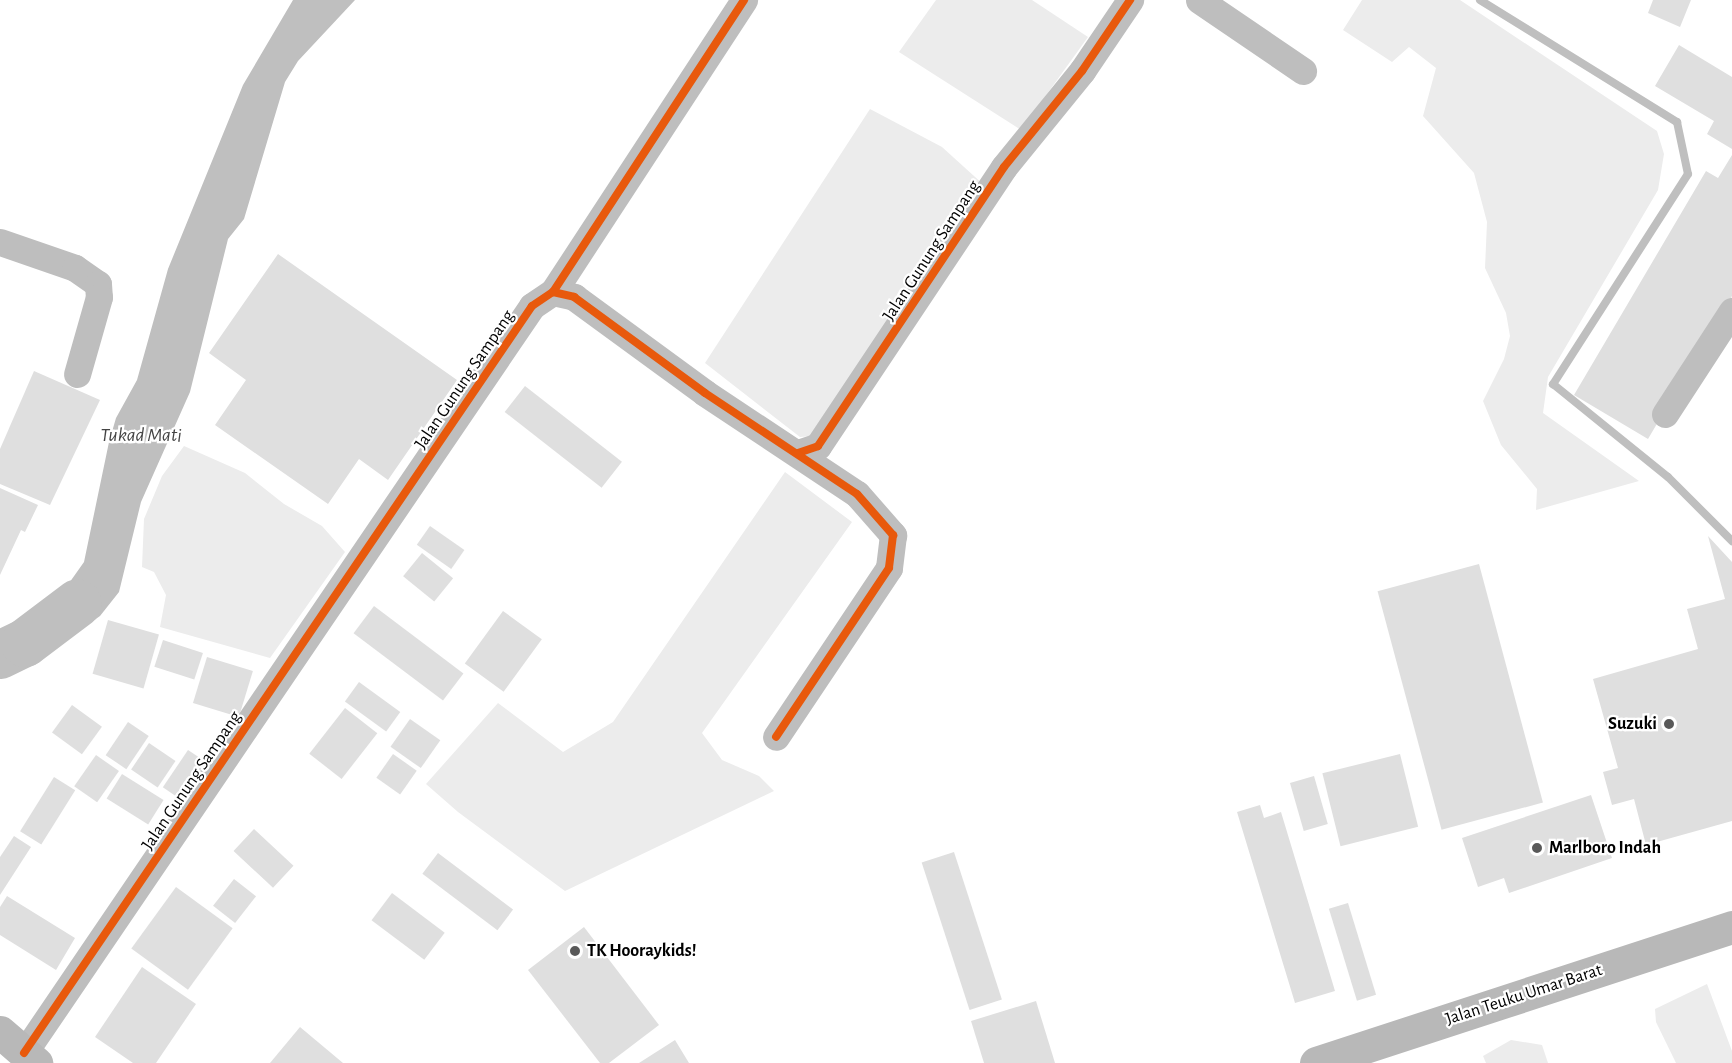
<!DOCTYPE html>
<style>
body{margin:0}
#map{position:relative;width:1732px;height:1063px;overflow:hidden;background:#fff;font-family:"Alegreya Sans",sans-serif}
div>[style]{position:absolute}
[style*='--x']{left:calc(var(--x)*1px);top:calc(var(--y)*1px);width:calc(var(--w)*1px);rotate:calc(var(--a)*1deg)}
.green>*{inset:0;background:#ececec}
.water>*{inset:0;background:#bfbfbf}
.stream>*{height:8px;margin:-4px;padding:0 4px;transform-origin:4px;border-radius:4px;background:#bfbfbf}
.river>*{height:48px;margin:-24px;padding:0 24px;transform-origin:24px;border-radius:24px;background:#bfbfbf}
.building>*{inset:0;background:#dfdfdf;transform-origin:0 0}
.minor>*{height:27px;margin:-13.5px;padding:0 13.5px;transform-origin:13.5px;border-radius:13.5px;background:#bebebe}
.secondary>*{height:33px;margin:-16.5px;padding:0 16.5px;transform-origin:16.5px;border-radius:16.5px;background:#b8b8b8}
.cycleway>*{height:8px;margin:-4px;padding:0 4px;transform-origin:4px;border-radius:4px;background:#e8590c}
.dots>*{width:16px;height:16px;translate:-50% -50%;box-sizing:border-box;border:3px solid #fff;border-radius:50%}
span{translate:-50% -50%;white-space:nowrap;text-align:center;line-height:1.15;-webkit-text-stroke:4.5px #fff;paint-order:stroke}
.street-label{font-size:18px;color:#000}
.poi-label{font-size:18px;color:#000;font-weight:700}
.right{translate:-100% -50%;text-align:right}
.left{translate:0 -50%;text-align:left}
.water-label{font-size:20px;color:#444;font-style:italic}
</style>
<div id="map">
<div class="green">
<i style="clip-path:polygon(936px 0,1032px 0,1088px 37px,1021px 130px,899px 52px)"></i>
<i style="clip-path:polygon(1362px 0,1460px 0,1657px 131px,1664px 154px,1658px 190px,1548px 377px,1543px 413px,1639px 481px,1536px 510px,1537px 489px,1501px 445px,1483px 401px,1504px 359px,1510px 336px,1506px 313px,1485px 268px,1487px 222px,1474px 173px,1423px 116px,1436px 68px,1409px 47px,1392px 62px,1343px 30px)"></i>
<i style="clip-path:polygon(870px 109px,942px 147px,985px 186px,812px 436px,800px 437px,705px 363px)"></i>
<i style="clip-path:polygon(184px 446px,245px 473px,284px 504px,322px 526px,345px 552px,270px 658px,160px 627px,166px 595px,154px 572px,142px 567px,144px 519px,162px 476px)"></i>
<i style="clip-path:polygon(785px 472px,852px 522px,702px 733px,722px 760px,759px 776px,774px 791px,565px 891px,458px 812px,426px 784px,498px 703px,563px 752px,613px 722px)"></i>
<i style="clip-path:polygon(1707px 984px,1732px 1051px,1732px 1063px,1676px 1063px,1656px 1022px,1655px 1009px)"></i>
<i style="clip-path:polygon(1511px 1040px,1542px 1045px,1548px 1063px,1486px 1063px,1483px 1056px)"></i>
</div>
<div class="water">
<i style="clip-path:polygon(293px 0,355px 0,298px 61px,285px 82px,244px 219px,228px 239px,190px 392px,141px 502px,119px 592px,100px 616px,30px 665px,18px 619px,55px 603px,84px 562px,109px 442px,116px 418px,137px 380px,168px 269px,243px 85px)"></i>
</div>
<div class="stream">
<i style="--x:1480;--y:0;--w:232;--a:31.8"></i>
<i style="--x:1677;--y:122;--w:53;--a:78.1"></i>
<i style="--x:1688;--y:174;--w:250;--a:122.7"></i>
<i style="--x:1553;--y:384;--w:148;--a:39"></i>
<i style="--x:1668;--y:477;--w:91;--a:45"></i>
</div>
<div class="river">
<i style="--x:0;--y:655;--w:28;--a:-26"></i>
<i style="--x:25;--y:643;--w:66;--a:-37"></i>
</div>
<div class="building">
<i style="clip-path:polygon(1653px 0,1691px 0,1680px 27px,1648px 13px)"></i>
<i style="clip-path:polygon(1679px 45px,1732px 77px,1732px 149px,1707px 134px,1714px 121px,1655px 86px)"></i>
<i style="clip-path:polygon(1732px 155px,1732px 296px,1648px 439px,1574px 395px,1706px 171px,1718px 178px)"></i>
<i style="clip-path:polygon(278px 254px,457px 380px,388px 480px,359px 459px,328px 504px,215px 425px,246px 380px,209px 353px)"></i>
<i style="clip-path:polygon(34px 371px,100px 400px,50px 505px,0 484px,0 449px)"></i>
<i style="left:525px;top:386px;width:123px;height:33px;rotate:38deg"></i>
<i style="clip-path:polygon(0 488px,38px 505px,25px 532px,21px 530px,0 575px)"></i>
<i style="left:430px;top:526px;width:42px;height:23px;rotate:35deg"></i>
<i style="clip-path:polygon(1708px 536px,1732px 562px,1732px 821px,1646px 845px,1634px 799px,1612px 805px,1603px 772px,1618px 768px,1593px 679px,1698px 649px,1687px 609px,1725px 599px)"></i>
<i style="left:422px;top:553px;width:40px;height:30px;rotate:39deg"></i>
<i style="left:1479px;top:564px;width:247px;height:105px;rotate:75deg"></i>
<i style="left:374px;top:606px;width:112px;height:34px;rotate:37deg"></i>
<i style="left:503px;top:611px;width:48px;height:65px;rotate:36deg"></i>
<i style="left:108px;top:620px;width:53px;height:56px;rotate:16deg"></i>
<i style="left:163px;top:640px;width:42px;height:28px;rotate:18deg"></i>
<i style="left:207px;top:657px;width:48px;height:48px;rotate:17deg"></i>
<i style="left:359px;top:682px;width:51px;height:24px;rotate:36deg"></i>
<i style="left:72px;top:705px;width:37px;height:34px;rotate:36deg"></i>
<i style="left:345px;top:708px;width:41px;height:58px;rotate:38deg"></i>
<i style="left:410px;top:719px;width:37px;height:34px;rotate:35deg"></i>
<i style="left:128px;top:722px;width:25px;height:40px;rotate:34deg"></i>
<i style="left:149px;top:743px;width:32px;height:32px;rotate:34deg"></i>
<i style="left:188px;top:750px;width:23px;height:45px;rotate:34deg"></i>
<i style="left:393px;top:754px;width:29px;height:29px;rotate:35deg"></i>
<i style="left:1400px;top:754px;width:75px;height:80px;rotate:76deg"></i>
<i style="left:96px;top:755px;width:28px;height:38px;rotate:35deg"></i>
<i style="left:122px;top:774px;width:49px;height:29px;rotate:32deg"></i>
<i style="left:1314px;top:776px;width:50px;height:25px;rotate:74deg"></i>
<i style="left:54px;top:777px;width:25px;height:64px;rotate:32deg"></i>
<i style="clip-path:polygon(1591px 795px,1612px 858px,1509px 893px,1504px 878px,1478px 887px,1462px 838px)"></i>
<i style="clip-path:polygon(1260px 805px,1264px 818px,1281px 812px,1335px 991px,1295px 1003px,1237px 812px)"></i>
<i style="left:254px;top:829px;width:54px;height:30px;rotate:43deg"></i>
<i style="clip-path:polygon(14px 836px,31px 847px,0 895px,0 857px)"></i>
<i style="left:954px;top:852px;width:155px;height:34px;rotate:72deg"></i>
<i style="left:438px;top:853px;width:94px;height:26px;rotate:37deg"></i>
<i style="left:234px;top:879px;width:28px;height:34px;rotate:38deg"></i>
<i style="left:176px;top:887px;width:70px;height:76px;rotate:36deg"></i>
<i style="left:392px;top:893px;width:66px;height:34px;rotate:37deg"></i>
<i style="clip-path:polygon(7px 896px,75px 938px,56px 970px,0 935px,0 907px)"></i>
<i style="left:1348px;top:903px;width:96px;height:20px;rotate:73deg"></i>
<i style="clip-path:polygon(584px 927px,659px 1025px,609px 1063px,600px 1063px,528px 970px)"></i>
<i style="clip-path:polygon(142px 967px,196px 1004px,156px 1063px,133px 1063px,95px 1037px)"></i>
<i style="clip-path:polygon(1036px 1001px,1055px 1063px,984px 1063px,971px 1021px)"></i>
<i style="clip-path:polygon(300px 1027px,343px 1063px,270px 1063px)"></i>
<i style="clip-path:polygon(675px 1040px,689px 1063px,639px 1063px)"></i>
</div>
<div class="minor">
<i style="--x:1199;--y:0;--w:126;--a:34.3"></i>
<i style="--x:0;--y:242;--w:79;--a:19.1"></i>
<i style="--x:75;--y:268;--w:28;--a:35"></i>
<i style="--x:98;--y:284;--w:13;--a:86"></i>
<i style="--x:99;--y:297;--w:80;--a:105.9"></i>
<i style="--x:553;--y:292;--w:349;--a:-56.8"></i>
<i style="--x:1665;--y:414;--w:123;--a:-57"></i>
<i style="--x:798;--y:453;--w:21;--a:-19"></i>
<i style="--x:818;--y:446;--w:335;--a:-56.3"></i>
<i style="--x:1004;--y:167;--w:124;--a:-50.9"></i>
<i style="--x:1082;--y:71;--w:86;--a:-55.9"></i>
<i style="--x:24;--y:1053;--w:903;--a:-55.78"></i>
<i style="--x:532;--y:306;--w:25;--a:-34"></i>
<i style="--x:553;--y:292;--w:22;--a:13"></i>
<i style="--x:574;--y:297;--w:162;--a:36.2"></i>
<i style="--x:705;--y:393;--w:182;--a:33.6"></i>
<i style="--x:857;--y:494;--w:55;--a:48.7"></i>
<i style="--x:893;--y:535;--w:33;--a:97"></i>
<i style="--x:889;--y:568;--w:203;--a:123.8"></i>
</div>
<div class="secondary">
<i style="--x:0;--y:1032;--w:48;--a:40.7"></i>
<i style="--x:1316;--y:1063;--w:438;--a:-18.1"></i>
</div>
<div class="cycleway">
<i style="--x:553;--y:292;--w:349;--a:-56.8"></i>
<i style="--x:798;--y:453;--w:21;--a:-19"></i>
<i style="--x:818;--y:446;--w:335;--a:-56.3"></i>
<i style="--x:1004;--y:167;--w:124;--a:-50.9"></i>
<i style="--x:1082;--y:71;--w:86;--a:-55.9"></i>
<i style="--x:24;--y:1053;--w:903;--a:-55.78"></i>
<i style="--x:532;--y:306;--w:25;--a:-34"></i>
<i style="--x:553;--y:292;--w:22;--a:13"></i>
<i style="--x:574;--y:297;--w:162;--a:36.2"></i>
<i style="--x:705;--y:393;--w:182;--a:33.6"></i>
<i style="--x:857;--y:494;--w:55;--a:48.7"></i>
<i style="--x:893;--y:535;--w:33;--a:97"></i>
<i style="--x:889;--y:568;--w:203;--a:123.8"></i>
</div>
<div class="dots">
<i style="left:1669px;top:724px;background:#595959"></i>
<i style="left:1537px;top:848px;background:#595959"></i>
<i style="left:575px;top:951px;background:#595959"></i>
</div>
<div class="street-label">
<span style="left:932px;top:251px;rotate:-57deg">Jalan Gunung Sampang</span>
<span style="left:465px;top:380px;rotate:-56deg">Jalan Gunung Sampang</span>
<span style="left:192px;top:781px;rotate:-56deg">Jalan Gunung Sampang</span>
<span style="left:1524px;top:995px;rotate:-18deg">Jalan Teuku Umar Barat</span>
</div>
<div class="poi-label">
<span class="right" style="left:1657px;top:724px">Suzuki</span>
<span class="left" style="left:1549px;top:848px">Marlboro Indah</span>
<span class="left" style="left:587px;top:951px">TK Hooraykids!</span>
</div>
<div class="water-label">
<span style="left:141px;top:435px">Tukad Mati</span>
</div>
</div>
